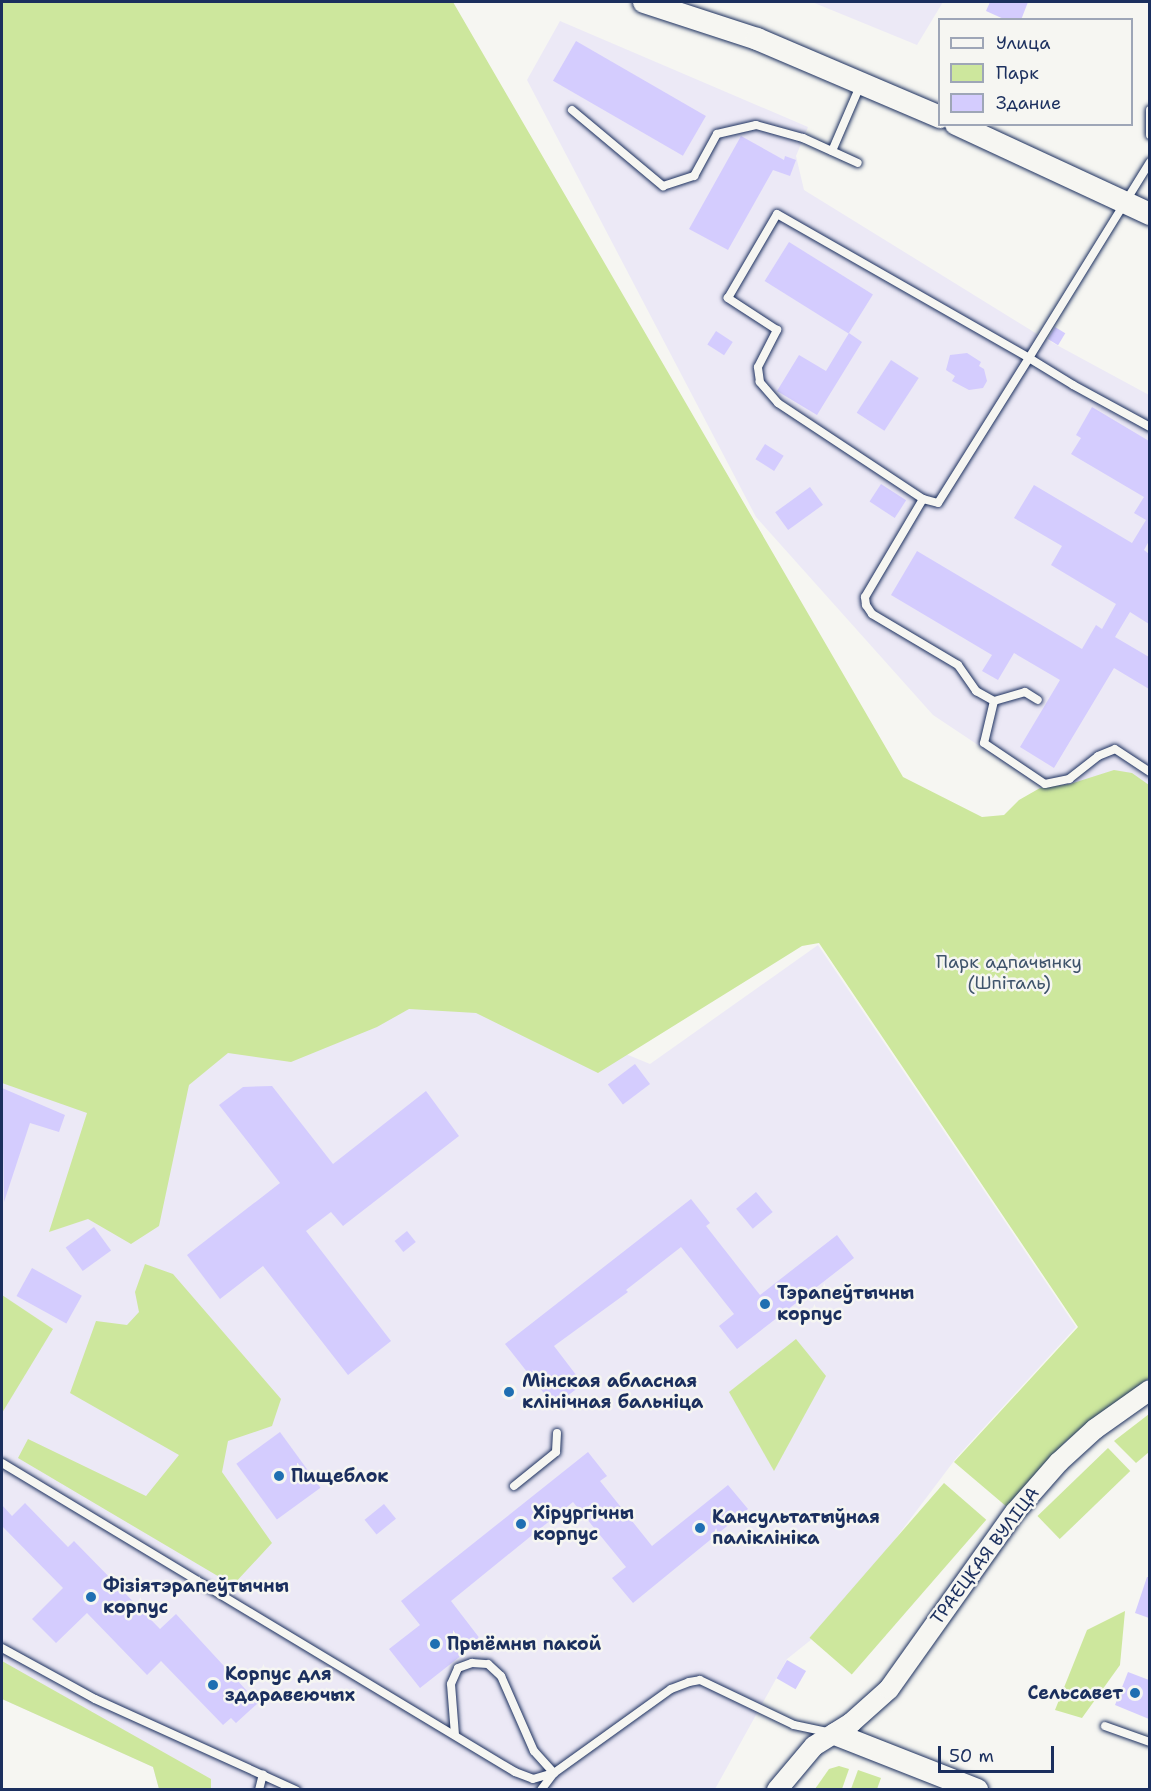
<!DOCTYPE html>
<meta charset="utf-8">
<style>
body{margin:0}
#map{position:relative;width:1151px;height:1791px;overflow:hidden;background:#f6f6f2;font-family:"Shantell Sans",sans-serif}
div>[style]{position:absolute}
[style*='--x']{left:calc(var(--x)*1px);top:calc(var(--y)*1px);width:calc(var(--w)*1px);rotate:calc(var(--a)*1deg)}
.built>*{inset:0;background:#ece9f6}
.green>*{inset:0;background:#cde79d;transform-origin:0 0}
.building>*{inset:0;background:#d4ccfe;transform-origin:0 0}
.roads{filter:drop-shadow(0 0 2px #1b2f5e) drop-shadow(0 0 2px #1b2f5e)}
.service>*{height:8px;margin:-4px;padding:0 4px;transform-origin:4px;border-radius:4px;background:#f6f6f2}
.tertiary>*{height:20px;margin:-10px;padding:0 10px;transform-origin:10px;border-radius:10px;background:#f6f6f2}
.secondary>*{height:22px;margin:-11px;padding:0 11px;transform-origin:11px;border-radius:11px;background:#f6f6f2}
.dots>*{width:16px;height:16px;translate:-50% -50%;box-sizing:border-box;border:3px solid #f6f6f2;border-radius:50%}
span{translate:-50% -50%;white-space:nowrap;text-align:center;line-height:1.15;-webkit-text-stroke:5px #f6f6f2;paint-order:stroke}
.park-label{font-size:18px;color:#3f546b}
.poi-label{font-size:18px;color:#1b2f5e;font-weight:700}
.left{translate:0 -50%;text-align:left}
.right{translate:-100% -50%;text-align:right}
.street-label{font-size:18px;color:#1b2f5e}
.frame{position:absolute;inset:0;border:3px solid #1b2f5e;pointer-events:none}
.legend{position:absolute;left:938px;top:18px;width:195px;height:108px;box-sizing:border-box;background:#f6f6f2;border:2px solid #9ea6b7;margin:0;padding:8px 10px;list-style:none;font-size:18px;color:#1b2f5e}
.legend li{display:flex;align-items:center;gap:12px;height:30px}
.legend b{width:30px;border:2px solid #9ea6b7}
.scale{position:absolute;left:938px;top:1746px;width:116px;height:27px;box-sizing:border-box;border:3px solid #1b2f5e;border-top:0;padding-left:8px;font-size:18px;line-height:21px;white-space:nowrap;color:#1b2f5e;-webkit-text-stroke:4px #f6f6f2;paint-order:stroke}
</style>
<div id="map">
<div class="built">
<i style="clip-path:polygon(812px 2px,943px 2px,917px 45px)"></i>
<i style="clip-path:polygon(560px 21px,808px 127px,796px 156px,804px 190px,1042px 337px,1149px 395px,1149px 792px,1062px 801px,933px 715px,756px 517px,527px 80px)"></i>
<i style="clip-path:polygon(818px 945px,1076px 1327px,957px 1457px,832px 1623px,787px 1659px,715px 1789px,159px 1789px,153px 1767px,2px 1699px,2px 1013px,446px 980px,650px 1064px)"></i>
</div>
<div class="green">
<i style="clip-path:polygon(2px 2px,453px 2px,903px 777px,982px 817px,1004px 815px,1019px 800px,1040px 788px,1070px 784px,1114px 770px,1132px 773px,1149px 785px,1149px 1378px,1066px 1441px,1007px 1507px,954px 1462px,1078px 1327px,819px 943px,802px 946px,598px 1073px,476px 1013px,409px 1009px,377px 1027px,291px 1062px,228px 1053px,189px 1085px,159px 1226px,131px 1244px,88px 1219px,49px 1232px,87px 1113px,2px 1083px)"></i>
<i style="clip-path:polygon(145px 1264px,173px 1274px,281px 1399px,272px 1426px,228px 1441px,222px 1472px,272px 1543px,233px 1585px,18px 1458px,28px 1439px,146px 1496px,179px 1455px,70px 1393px,96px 1321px,127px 1325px,139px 1312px,135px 1292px)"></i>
<i style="clip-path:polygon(2px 1295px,53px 1329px,2px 1413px)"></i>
<i style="clip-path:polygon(796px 1339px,826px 1376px,774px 1471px,729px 1392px)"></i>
<i style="clip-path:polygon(1149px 1414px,1149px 1452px,1136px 1463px,1114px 1441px)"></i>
<i style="left:1108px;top:1448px;width:32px;height:98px;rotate:46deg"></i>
<i style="left:944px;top:1483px;width:56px;height:205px;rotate:41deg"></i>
<i style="clip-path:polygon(1125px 1611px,1120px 1665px,1082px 1718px,1055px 1710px,1087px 1630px)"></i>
<i style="clip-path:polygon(2px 1661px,211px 1779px,211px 1789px,159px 1789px,153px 1767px,2px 1699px)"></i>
<i style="clip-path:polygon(839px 1766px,849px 1769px,842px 1789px,815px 1789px,829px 1769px)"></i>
<i style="clip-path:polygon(858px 1770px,881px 1778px,877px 1789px,851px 1789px)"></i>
</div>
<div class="building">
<i style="clip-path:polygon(990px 2px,1028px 2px,1021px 20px,1006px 20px,986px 11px)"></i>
<i style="left:576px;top:41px;width:150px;height:46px;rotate:30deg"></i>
<i style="clip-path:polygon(741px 136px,784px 160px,785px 156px,796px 160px,790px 176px,773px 170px,728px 250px,689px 229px)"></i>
<i style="left:789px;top:242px;width:99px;height:46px;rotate:32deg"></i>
<i style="left:1055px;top:327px;width:12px;height:14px;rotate:31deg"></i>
<i style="left:716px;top:331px;width:20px;height:16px;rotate:33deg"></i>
<i style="clip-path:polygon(849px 333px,862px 342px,817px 415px,777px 391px,799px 355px,826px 371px)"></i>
<i style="clip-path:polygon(967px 353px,981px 362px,979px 366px,984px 369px,987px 381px,983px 388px,969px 390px,952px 381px,955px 376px,946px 370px,950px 355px)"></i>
<i style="left:891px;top:360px;width:33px;height:63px;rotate:33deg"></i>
<i style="clip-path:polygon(1092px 407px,1149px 441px,1149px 541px,1144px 550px,1149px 554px,1149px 624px,1130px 612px,1115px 637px,1149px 657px,1149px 689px,1114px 668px,1054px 768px,1020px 747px,1060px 680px,1014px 653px,998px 680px,982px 671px,992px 655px,891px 595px,917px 551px,1082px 649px,1096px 625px,1102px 629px,1116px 604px,1051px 565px,1062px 546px,1014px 518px,1034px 485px,1132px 543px,1146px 520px,1134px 513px,1144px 497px,1071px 454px,1081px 438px,1076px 435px)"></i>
<i style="left:765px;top:444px;width:22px;height:18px;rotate:32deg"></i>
<i style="left:881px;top:484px;width:30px;height:21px;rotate:33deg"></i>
<i style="left:810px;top:487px;width:22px;height:43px;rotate:54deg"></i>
<i style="left:635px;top:1064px;width:25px;height:34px;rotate:53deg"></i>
<i style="clip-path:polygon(272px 1086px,333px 1164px,426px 1091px,459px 1136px,343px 1226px,331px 1212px,306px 1231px,391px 1341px,348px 1375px,263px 1266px,220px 1299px,187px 1255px,280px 1183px,219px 1105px,243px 1087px)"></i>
<i style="clip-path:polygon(2px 1088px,65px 1115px,59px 1132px,30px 1123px,4px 1202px)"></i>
<i style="left:756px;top:1192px;width:26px;height:26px;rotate:50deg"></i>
<i style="clip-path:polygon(691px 1199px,710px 1223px,706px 1226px,760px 1295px,837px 1235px,854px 1258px,737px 1349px,719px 1326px,734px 1314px,681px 1247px,626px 1290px,628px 1292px,554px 1346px,583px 1384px,554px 1406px,505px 1344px)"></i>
<i style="left:94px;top:1227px;width:29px;height:35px;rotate:54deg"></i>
<i style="left:407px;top:1231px;width:14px;height:16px;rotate:51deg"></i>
<i style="left:32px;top:1268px;width:57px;height:32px;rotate:29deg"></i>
<i style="left:280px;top:1432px;width:69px;height:54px;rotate:54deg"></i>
<i style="clip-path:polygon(588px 1452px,607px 1476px,600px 1481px,652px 1546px,728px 1485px,748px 1509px,633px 1603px,612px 1578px,626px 1567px,573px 1502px,451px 1601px,481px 1640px,420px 1688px,389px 1649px,420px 1625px,401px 1601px)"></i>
<i style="clip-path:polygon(25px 1503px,68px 1547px,74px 1541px,160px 1629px,176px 1614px,258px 1703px,236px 1723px,231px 1718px,223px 1725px,161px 1661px,147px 1675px,87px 1613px,56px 1643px,32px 1619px,63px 1588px,2px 1526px,2px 1505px,12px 1516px)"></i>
<i style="left:384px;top:1504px;width:19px;height:25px;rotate:51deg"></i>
<i style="clip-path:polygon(1147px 1577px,1149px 1577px,1149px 1618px,1135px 1613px)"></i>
<i style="left:787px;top:1660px;width:22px;height:21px;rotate:30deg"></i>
<i style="clip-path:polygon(1128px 1672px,1149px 1680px,1149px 1719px,1115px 1705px)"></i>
</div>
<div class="roads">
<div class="service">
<i style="--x:572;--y:110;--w:119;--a:39.9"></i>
<i style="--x:663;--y:186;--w:33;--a:-18"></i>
<i style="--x:694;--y:176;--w:48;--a:-61.3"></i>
<i style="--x:717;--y:134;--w:40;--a:-13"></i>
<i style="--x:756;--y:125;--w:49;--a:15.5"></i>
<i style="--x:803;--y:138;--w:60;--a:24.4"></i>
<i style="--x:1150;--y:110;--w:25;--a:90"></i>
<i style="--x:832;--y:151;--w:71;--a:-66.7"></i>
<i style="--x:1150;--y:162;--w:230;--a:121.7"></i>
<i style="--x:1029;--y:358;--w:171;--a:122.1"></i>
<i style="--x:938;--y:503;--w:16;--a:-165"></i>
<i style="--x:923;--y:499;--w:174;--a:-146.5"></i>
<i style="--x:778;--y:403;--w:28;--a:-131"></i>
<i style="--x:760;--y:382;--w:15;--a:-98"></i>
<i style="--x:758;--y:367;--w:42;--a:-62.8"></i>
<i style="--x:777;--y:330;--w:59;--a:-146.9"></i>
<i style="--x:728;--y:298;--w:97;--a:-59.7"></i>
<i style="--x:777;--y:214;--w:290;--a:29.7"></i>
<i style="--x:1029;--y:358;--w:52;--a:31.5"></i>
<i style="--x:1073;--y:385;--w:88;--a:28.6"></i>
<i style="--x:923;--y:499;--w:114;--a:120.6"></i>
<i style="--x:865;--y:597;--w:8;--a:83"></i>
<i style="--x:866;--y:605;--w:11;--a:56"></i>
<i style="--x:872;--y:614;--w:100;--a:30.7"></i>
<i style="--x:958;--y:665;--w:32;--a:55"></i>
<i style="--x:976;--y:691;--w:21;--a:29"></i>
<i style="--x:994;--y:701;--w:32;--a:-16"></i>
<i style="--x:1025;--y:692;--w:15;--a:32"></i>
<i style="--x:994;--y:701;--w:43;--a:103.4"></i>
<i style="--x:984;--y:743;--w:73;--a:33.9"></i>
<i style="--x:1045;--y:784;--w:25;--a:-12"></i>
<i style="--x:1069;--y:779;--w:37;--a:-38"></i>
<i style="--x:1098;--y:756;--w:18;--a:-22"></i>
<i style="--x:1115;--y:749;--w:42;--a:33.3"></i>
<i style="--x:2;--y:1463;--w:599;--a:31.06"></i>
<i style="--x:515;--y:1772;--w:19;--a:21"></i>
<i style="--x:533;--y:1779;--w:22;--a:-16"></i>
<i style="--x:514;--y:1486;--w:54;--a:-39"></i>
<i style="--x:556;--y:1452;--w:19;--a:-87"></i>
<i style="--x:2;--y:1648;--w:106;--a:28.7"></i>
<i style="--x:95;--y:1699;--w:221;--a:24.4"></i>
<i style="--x:1105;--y:1726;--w:48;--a:19.6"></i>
<i style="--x:455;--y:1735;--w:51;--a:-94.5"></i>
<i style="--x:451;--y:1684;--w:17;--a:-66"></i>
<i style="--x:458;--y:1668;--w:15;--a:-20"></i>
<i style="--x:472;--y:1663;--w:16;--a:4"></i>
<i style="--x:488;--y:1664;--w:18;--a:43"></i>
<i style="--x:501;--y:1676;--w:82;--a:66.3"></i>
<i style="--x:534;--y:1751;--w:30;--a:48"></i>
<i style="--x:259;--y:1790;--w:16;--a:-76"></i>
<i style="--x:541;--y:1790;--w:21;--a:-53"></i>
<i style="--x:554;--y:1773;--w:144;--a:-35.7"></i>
<i style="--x:671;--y:1689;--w:19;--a:-21"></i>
<i style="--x:689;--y:1682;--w:11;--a:-10"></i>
<i style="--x:700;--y:1680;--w:104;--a:25.6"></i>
<i style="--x:794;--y:1725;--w:35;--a:12"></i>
</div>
<div class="tertiary">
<i style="--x:777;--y:1790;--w:57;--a:-49.9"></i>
<i style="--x:814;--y:1746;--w:44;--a:-31.9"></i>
<i style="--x:851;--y:1723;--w:51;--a:-41.8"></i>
<i style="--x:889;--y:1689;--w:217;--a:-54.6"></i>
<i style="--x:1015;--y:1512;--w:67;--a:-48.7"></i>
<i style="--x:1059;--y:1462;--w:49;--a:-42.5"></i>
<i style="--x:1095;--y:1429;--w:67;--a:-35.3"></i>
</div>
<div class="secondary">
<i style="--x:644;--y:2;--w:119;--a:18.1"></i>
<i style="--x:757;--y:39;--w:199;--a:23.1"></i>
<i style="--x:956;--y:124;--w:214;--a:24.9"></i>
<i style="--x:835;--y:1734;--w:153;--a:21.5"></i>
</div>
</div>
<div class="dots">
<i style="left:765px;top:1304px;background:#1f6fb2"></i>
<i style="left:509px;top:1392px;background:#1f6fb2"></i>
<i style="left:279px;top:1476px;background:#1f6fb2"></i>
<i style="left:521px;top:1524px;background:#1f6fb2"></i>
<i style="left:700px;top:1528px;background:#1f6fb2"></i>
<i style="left:91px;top:1597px;background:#1f6fb2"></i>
<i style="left:435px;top:1644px;background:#1f6fb2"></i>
<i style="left:213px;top:1685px;background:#1f6fb2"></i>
<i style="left:1135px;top:1693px;background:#1f6fb2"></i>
</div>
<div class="park-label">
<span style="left:1009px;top:973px">Парк адпачынку<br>(Шпіталь)</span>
</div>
<div class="poi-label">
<span class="left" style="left:777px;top:1304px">Тэрапеўтычны<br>корпус</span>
<span class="left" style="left:522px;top:1392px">Мінская абласная<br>клінічная бальніца</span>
<span class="left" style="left:291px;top:1476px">Пищеблок</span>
<span class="left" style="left:533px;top:1524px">Хірургічны<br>корпус</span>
<span class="left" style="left:712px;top:1528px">Кансультатыўная<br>паліклініка</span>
<span class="left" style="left:103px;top:1597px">Фізіятэрапеўтычны<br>корпус</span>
<span class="left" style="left:447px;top:1644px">Прыёмны пакой</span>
<span class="left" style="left:225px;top:1685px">Корпус для<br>здаравеючых</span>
<span class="right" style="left:1123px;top:1693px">Сельсавет</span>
</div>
<div class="street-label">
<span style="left:985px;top:1556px;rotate:-53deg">ТРАЕЦКАЯ ВУЛІЦА</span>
</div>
<div class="frame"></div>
<ul class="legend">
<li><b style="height:8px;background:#f6f6f2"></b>Улица</li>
<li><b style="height:16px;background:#cde79d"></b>Парк</li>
<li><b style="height:16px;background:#d4ccfe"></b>Здание</li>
</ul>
<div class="scale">50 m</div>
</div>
